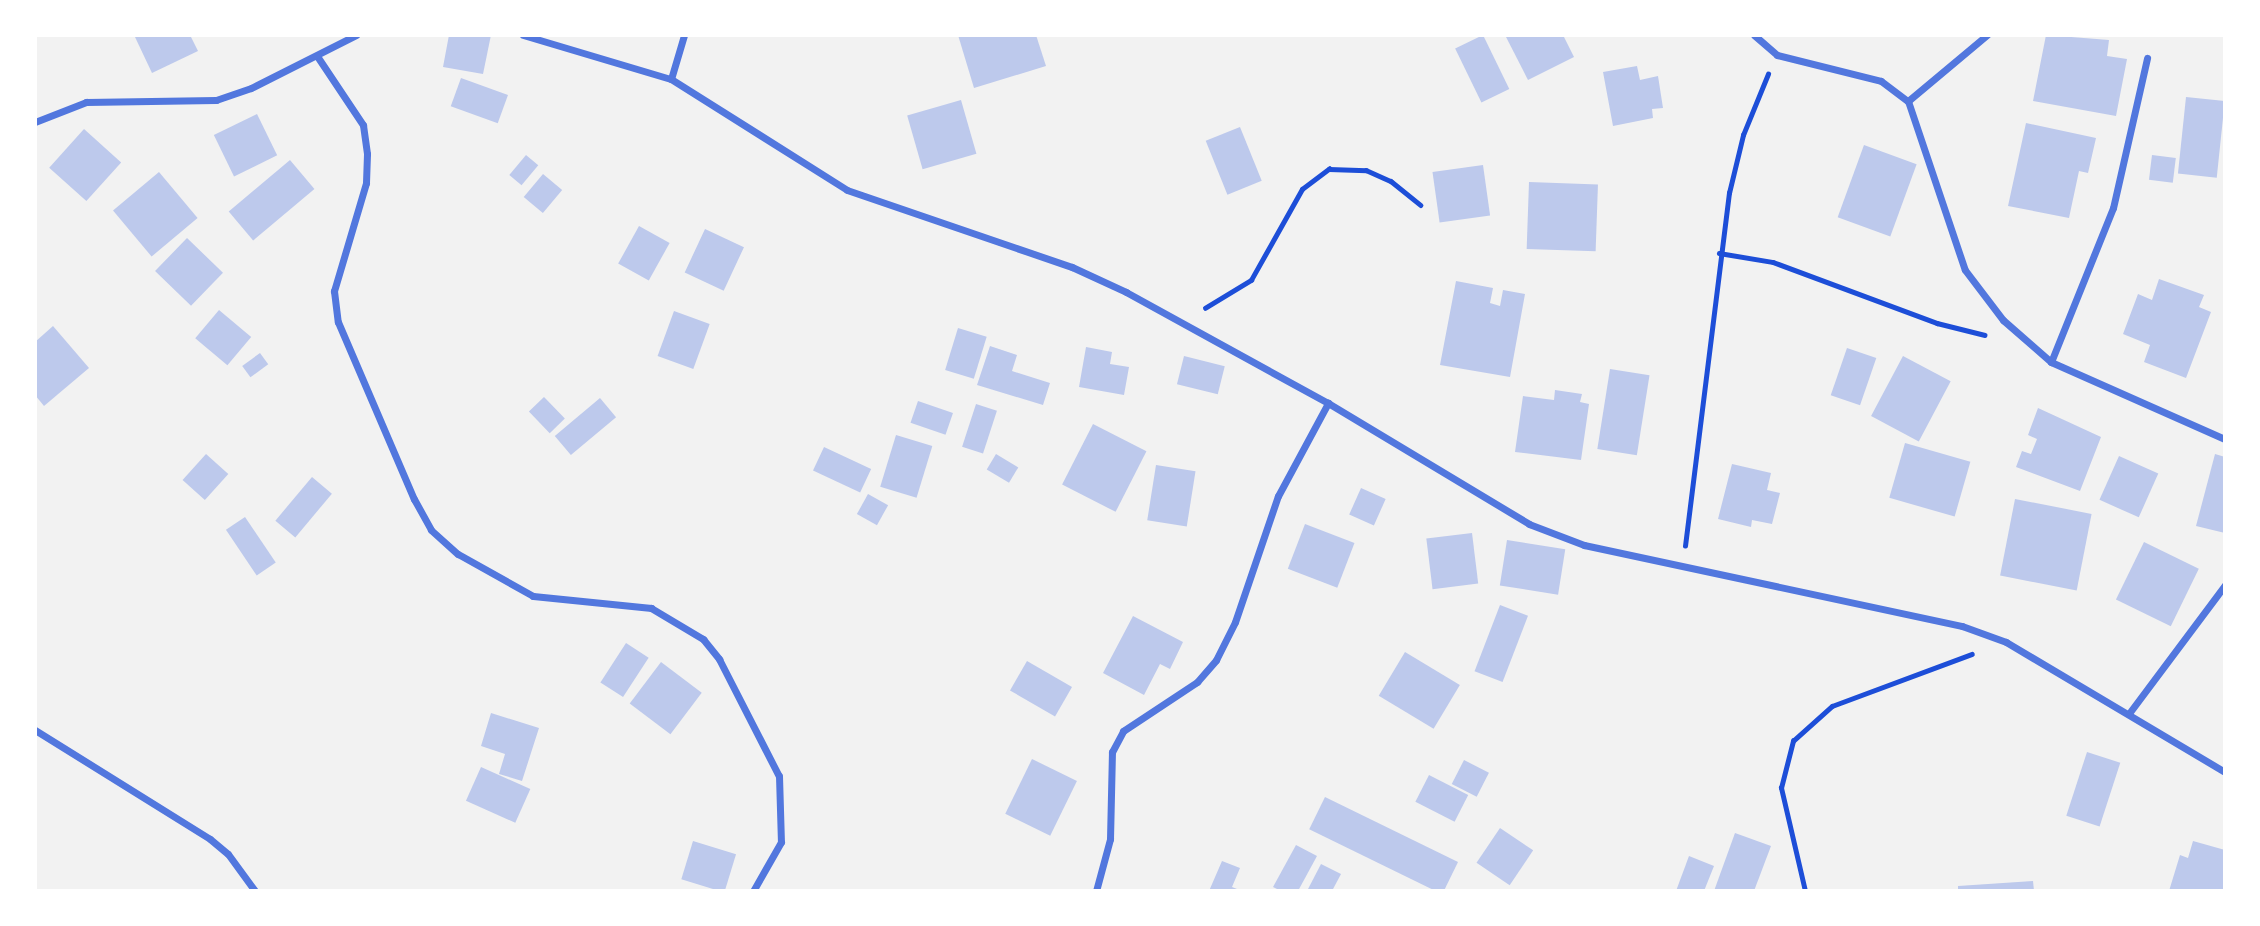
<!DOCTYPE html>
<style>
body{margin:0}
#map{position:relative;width:2260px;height:926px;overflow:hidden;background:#f2f2f2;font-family:Jost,sans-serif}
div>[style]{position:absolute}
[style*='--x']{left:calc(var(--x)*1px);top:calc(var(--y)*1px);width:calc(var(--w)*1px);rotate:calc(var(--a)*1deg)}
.building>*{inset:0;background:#bdc9ec;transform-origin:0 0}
.path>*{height:4.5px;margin:-2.25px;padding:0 2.25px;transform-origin:2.25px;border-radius:2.25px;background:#1d4ed8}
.minor>*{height:7px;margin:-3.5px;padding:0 3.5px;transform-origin:3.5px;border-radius:3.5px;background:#5277de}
span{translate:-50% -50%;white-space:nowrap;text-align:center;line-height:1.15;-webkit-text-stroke:7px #fff;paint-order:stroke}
.frame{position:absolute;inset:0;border:37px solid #fff;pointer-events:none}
</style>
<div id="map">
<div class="building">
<i style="clip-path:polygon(139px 35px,190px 35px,198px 51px,152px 73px,135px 37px)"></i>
<i style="clip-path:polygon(449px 35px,491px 35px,483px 74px,443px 67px)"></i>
<i style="clip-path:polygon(958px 35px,1036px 35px,1046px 66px,974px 88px)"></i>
<i style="left:1483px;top:35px;width:60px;height:31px;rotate:64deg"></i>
<i style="clip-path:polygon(1505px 35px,1563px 35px,1574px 57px,1528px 80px)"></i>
<i style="clip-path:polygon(2046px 35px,2109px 40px,2107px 56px,2127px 59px,2116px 116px,2033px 101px)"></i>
<i style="clip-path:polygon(1637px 66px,1640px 80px,1658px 76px,1663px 108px,1652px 109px,1653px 118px,1613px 126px,1603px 72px)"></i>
<i style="left:461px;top:78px;width:50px;height:30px;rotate:20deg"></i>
<i style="left:2186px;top:97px;width:39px;height:77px;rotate:6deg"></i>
<i style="left:961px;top:100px;width:56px;height:56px;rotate:74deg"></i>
<i style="left:257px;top:114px;width:46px;height:48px;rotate:64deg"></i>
<i style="clip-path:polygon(2026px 123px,2096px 138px,2088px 173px,2079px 171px,2069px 218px,2008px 206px)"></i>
<i style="left:1240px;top:127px;width:58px;height:37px;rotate:68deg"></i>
<i style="left:84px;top:129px;width:50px;height:52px;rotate:42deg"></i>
<i style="left:1864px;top:145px;width:56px;height:77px;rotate:20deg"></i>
<i style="left:526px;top:155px;width:16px;height:26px;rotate:40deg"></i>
<i style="left:2152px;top:155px;width:24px;height:25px;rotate:7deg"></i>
<i style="left:290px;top:160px;width:38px;height:80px;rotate:50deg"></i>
<i style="left:1483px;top:165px;width:51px;height:51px;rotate:82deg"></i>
<i style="left:159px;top:172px;width:60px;height:60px;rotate:50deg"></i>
<i style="left:543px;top:174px;width:25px;height:30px;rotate:40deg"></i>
<i style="left:1529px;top:182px;width:69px;height:67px;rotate:2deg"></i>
<i style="left:639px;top:226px;width:35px;height:43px;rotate:29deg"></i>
<i style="left:705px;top:229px;width:43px;height:48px;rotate:25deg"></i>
<i style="left:187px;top:238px;width:50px;height:46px;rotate:44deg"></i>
<i style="clip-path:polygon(2159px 279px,2204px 295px,2199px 307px,2211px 312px,2186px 378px,2144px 362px,2150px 345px,2123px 334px,2138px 294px,2152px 300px)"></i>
<i style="clip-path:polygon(1456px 281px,1493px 288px,1490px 303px,1500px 306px,1503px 290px,1525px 294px,1510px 377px,1440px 365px)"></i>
<i style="left:219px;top:310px;width:42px;height:37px;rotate:40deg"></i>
<i style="left:674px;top:311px;width:38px;height:48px;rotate:20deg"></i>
<i style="clip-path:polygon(53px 326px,89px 368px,44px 406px,35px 395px,35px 342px)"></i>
<i style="left:958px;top:328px;width:30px;height:44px;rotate:17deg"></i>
<i style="clip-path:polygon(990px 346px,1017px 355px,1012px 371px,1050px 383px,1043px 405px,977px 385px)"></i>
<i style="clip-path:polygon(1086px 347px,1112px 352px,1110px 364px,1129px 367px,1124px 395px,1079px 387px)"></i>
<i style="left:1847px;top:348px;width:31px;height:50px;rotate:19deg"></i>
<i style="left:260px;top:353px;width:14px;height:22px;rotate:54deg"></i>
<i style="left:1184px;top:356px;width:42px;height:29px;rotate:14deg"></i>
<i style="left:1903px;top:356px;width:54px;height:68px;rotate:28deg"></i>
<i style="left:1610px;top:369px;width:40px;height:81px;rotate:9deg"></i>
<i style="clip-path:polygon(1555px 390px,1582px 394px,1580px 402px,1589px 404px,1581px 460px,1515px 452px,1523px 396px,1554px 400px)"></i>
<i style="left:544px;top:397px;width:30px;height:21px;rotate:46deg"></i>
<i style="left:600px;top:398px;width:25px;height:59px;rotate:50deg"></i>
<i style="left:918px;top:401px;width:37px;height:23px;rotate:19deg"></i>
<i style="left:976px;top:404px;width:22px;height:45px;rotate:18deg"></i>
<i style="clip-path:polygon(2038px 408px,2101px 437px,2080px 491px,2016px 467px,2022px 451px,2031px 454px,2037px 439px,2028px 435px)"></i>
<i style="left:1093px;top:424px;width:60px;height:68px;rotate:27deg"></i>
<i style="left:896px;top:435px;width:38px;height:54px;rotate:17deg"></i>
<i style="left:1905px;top:443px;width:68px;height:57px;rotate:16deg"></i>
<i style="left:824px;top:447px;width:52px;height:26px;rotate:25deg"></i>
<i style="left:206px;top:454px;width:30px;height:35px;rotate:42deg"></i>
<i style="left:996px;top:454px;width:26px;height:18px;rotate:31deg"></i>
<i style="clip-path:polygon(2215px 454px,2225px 457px,2225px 533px,2196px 526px)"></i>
<i style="left:2119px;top:456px;width:43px;height:48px;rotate:24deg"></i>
<i style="clip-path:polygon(1732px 464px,1771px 473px,1767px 490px,1780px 493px,1772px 524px,1752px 520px,1751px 527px,1718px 519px)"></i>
<i style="left:1156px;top:465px;width:40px;height:56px;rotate:9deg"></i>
<i style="left:312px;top:477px;width:26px;height:57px;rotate:40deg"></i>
<i style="left:1361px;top:488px;width:27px;height:29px;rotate:24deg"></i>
<i style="left:868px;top:494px;width:23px;height:23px;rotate:29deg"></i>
<i style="left:2015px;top:499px;width:78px;height:78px;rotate:11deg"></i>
<i style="left:245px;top:517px;width:55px;height:23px;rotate:56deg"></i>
<i style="left:1305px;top:524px;width:53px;height:48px;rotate:21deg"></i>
<i style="left:1472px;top:533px;width:51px;height:46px;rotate:83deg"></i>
<i style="left:1507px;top:540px;width:59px;height:46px;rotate:9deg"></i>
<i style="left:2144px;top:542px;width:61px;height:64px;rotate:26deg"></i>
<i style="left:1500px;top:605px;width:30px;height:71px;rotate:21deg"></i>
<i style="clip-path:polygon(1133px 616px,1183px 642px,1170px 669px,1160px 664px,1144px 695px,1103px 673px)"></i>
<i style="left:626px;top:643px;width:27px;height:47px;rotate:33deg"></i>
<i style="left:1405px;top:652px;width:64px;height:51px;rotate:31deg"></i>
<i style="left:1027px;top:661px;width:52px;height:34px;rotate:30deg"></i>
<i style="left:661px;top:662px;width:51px;height:52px;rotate:37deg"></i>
<i style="clip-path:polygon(491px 713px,539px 728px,522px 781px,499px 774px,505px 754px,481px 746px)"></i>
<i style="left:2087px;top:752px;width:35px;height:67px;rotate:18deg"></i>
<i style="left:1032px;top:759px;width:50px;height:61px;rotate:26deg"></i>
<i style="left:1464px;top:760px;width:28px;height:27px;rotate:27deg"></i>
<i style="left:481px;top:767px;width:54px;height:37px;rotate:24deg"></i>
<i style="left:1429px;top:775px;width:44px;height:30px;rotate:27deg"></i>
<i style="left:1325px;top:797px;width:148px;height:36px;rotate:26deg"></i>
<i style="left:1500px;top:828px;width:40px;height:42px;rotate:34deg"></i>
<i style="clip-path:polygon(1735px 833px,1771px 846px,1754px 891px,1714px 891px)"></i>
<i style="left:693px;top:841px;width:45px;height:40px;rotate:17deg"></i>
<i style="clip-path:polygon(2193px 841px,2225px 850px,2225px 891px,2169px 891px,2180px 855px,2188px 858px)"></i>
<i style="clip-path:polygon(1296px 845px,1317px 856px,1298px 891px,1281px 891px,1273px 887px)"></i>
<i style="clip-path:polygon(1689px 856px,1714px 866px,1704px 891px,1676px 891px)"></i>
<i style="clip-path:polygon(1222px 861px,1240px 868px,1232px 887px,1242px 891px,1209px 891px)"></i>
<i style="clip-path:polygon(1321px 864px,1341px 874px,1332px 891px,1307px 891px)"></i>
<i style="clip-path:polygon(2033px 881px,2034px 891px,1958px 891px,1958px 886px)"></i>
</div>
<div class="path">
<i style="--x:1719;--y:253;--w:55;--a:9.5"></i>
<i style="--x:1773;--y:262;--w:175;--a:20.4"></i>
<i style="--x:1937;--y:323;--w:49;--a:14"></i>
<i style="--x:1205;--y:308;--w:54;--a:-31.3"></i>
<i style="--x:1251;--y:280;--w:104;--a:-60.7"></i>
<i style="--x:1302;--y:189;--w:34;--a:-37"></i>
<i style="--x:1329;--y:169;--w:37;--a:2"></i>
<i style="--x:1366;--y:170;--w:27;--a:24"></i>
<i style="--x:1391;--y:181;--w:38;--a:39"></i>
<i style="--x:1685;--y:546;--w:356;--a:-82.9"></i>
<i style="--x:1729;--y:193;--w:60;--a:-76.4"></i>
<i style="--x:1743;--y:135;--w:66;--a:-67.7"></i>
<i style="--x:1805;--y:891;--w:106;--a:-103.1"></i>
<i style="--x:1781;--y:788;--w:49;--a:-75.7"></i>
<i style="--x:1793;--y:741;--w:52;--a:-41.9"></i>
<i style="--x:1832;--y:706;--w:149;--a:-20.4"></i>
</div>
<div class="minor">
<i style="--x:523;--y:35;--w:154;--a:16.6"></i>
<i style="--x:671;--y:79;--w:208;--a:32.2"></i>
<i style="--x:847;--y:190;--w:238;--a:18.9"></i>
<i style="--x:1072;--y:267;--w:60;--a:24.8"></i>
<i style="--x:1126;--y:292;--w:230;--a:28.8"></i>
<i style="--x:1328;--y:403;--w:235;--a:31"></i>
<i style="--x:1529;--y:524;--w:59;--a:20.9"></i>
<i style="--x:1584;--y:545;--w:387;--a:12.1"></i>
<i style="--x:1962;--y:626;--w:47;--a:20"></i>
<i style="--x:2006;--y:642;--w:255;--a:30.7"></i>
<i style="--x:1754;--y:35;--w:30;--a:41"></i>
<i style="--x:1777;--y:55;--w:107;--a:14"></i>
<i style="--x:1881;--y:81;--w:34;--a:37"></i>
<i style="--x:1908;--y:101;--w:178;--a:71.4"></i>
<i style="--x:1965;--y:270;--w:63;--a:52.8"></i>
<i style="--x:2003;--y:320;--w:64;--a:41.2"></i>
<i style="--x:2051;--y:362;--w:190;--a:23.9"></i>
<i style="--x:317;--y:56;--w:83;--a:56.3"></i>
<i style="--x:363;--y:125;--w:29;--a:82"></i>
<i style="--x:367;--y:154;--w:29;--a:92"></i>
<i style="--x:366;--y:183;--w:113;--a:106.5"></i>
<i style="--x:334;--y:291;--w:31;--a:83"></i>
<i style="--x:338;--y:322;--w:193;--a:66.8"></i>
<i style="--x:414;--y:499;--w:35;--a:61"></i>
<i style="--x:431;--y:530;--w:36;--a:42"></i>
<i style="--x:458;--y:554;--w:86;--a:29.2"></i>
<i style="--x:533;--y:596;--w:119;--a:5.8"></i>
<i style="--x:651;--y:608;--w:61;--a:30.8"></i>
<i style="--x:703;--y:639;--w:26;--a:51"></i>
<i style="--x:719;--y:659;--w:131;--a:62.9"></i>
<i style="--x:779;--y:776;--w:66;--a:88.3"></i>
<i style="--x:781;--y:842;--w:56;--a:119.7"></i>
<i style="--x:671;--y:79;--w:46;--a:-73.5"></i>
<i style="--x:1908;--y:101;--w:103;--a:-39.9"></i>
<i style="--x:35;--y:122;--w:55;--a:-21.4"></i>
<i style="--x:86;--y:102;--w:130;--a:-0.9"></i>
<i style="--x:216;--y:100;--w:37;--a:-19"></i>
<i style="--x:251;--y:88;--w:118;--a:-26.8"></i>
<i style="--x:2051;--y:362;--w:166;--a:-68.1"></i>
<i style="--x:2113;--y:208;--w:154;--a:-77.2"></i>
<i style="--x:2130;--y:712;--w:159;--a:-53.2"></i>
<i style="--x:35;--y:730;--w:206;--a:31.9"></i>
<i style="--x:210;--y:839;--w:23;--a:40"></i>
<i style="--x:228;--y:854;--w:46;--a:53.9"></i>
<i style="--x:1096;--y:891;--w:54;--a:-74.9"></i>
<i style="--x:1110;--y:839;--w:87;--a:-88.7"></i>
<i style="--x:1112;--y:752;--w:24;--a:-62"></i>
<i style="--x:1123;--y:731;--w:89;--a:-33.5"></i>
<i style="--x:1197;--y:682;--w:29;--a:-49"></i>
<i style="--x:1216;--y:660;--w:42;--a:-63.4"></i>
<i style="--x:1235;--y:622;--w:133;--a:-71.2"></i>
<i style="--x:1278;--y:496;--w:106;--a:-61.7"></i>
</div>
<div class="frame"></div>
</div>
